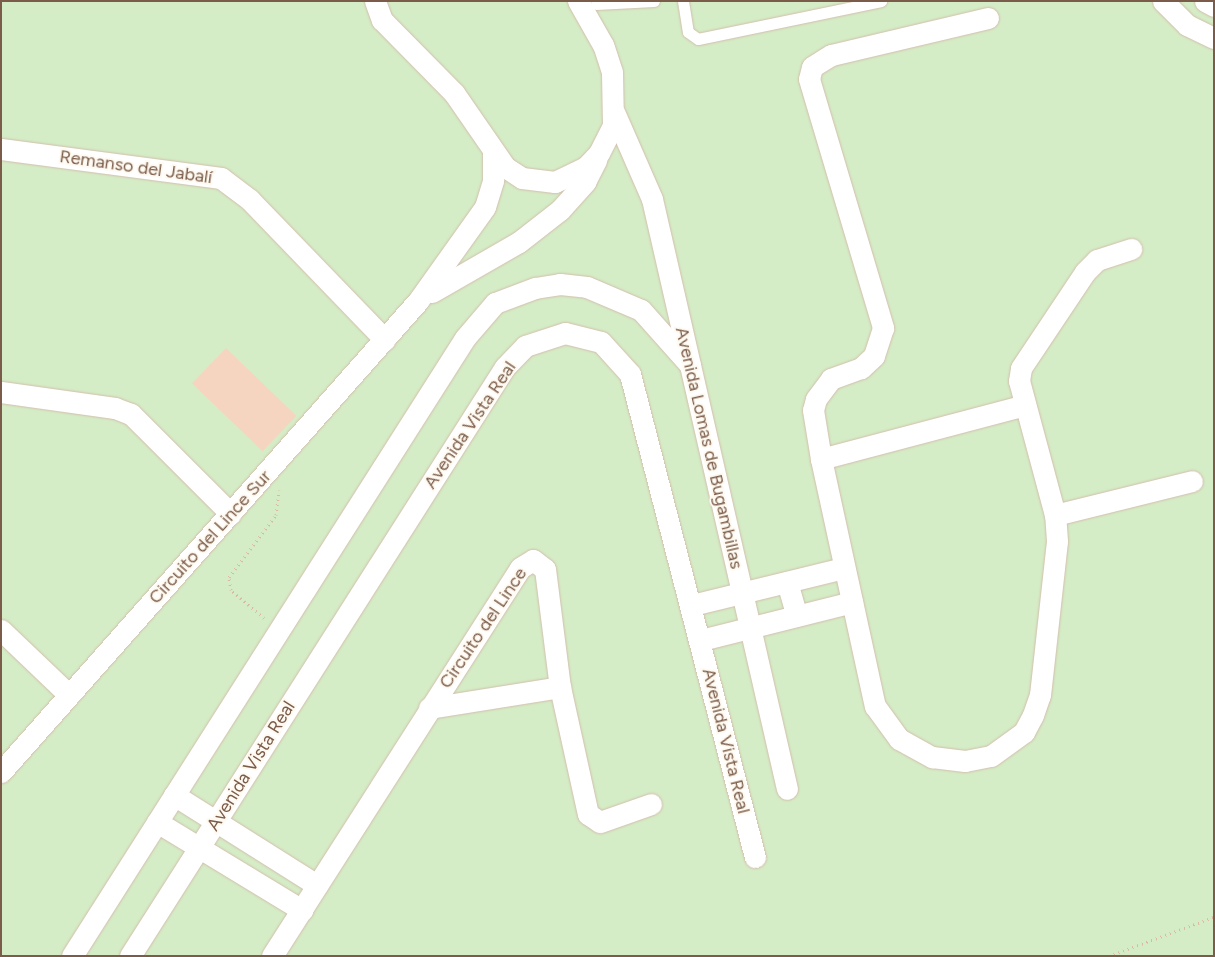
<!DOCTYPE html>
<meta charset="utf-8">
<style>
body{margin:0}
#map{position:relative;width:1215px;height:957px;overflow:hidden;background:#fef6ea;font-family:Figtree,sans-serif}
div>[style]{position:absolute}
[style*='--x']{left:calc(var(--x)*1px);top:calc(var(--y)*1px);width:calc(var(--w)*1px);rotate:calc(var(--a)*1deg)}
.green>*{inset:0;background:#d5edc6;transform-origin:0 0}
.building>*{inset:0;background:#f5d5bf;transform-origin:0 0}
.path>*{height:3px;margin-top:-1.5px;transform-origin:0;background:repeating-linear-gradient(90deg,#dbb9a1 0 1px,transparent 0 5px)}
.roads{filter:drop-shadow(0 0 1px #d2bead) drop-shadow(0 0 1px #d2bead)}
.lane>*{height:11px;margin:-5.5px;padding:0 5.5px;transform-origin:5.5px;border-radius:5.5px;background:#fff}
.street>*{height:21px;margin:-10.5px;padding:0 10.5px;transform-origin:10.5px;border-radius:10.5px;background:#fff}
span{translate:-50% -50%;white-space:nowrap;text-align:center;line-height:1.15;-webkit-text-stroke:4px #fffaf1;paint-order:stroke}
.street-label{font-size:18px;color:#7b5c4a}
.frame{position:absolute;inset:0;border:2px solid #7b5c4a;pointer-events:none}
</style>
<div id="map">
<div class="green">
<i style="left:1px;top:1px;width:1213px;height:955px"></i>
</div>
<div class="building">
<i style="left:226px;top:348px;width:98px;height:49px;rotate:44deg"></i>
</div>
<div class="path">
<i style="--x:264;--y:618;--w:43;--a:-139.7"></i>
<i style="--x:231;--y:590;--w:13;--a:-99"></i>
<i style="--x:229;--y:577;--w:78;--a:-52.8"></i>
<i style="--x:276;--y:515;--w:25;--a:-83"></i>
<i style="--x:1109;--y:956;--w:112;--a:-20.4"></i>
</div>
<div class="roads">
<div class="lane">
<i style="--x:683;--y:1;--w:31;--a:81"></i>
<i style="--x:688;--y:32;--w:12;--a:35"></i>
<i style="--x:698;--y:39;--w:187;--a:-11.7"></i>
<i style="--x:596;--y:4;--w:58;--a:-3"></i>
</div>
<div class="street">
<i style="--x:375;--y:1;--w:20;--a:70"></i>
<i style="--x:382;--y:20;--w:103;--a:45.4"></i>
<i style="--x:454;--y:93;--w:90;--a:55.4"></i>
<i style="--x:505;--y:167;--w:20;--a:33"></i>
<i style="--x:522;--y:178;--w:33;--a:7"></i>
<i style="--x:555;--y:182;--w:34;--a:-26"></i>
<i style="--x:586;--y:167;--w:19;--a:-47"></i>
<i style="--x:599;--y:153;--w:31;--a:-63"></i>
<i style="--x:613;--y:125;--w:53;--a:-91.1"></i>
<i style="--x:612;--y:72;--w:28;--a:-108"></i>
<i style="--x:603;--y:45;--w:51;--a:-119.6"></i>
<i style="--x:1163;--y:1;--w:34;--a:45"></i>
<i style="--x:1187;--y:25;--w:30;--a:26"></i>
<i style="--x:1205;--y:1;--w:10;--a:29"></i>
<i style="--x:988;--y:18;--w:161;--a:166.7"></i>
<i style="--x:831;--y:55;--w:22;--a:148"></i>
<i style="--x:812;--y:67;--w:12;--a:104"></i>
<i style="--x:809;--y:79;--w:260;--a:73.4"></i>
<i style="--x:883;--y:328;--w:29;--a:108"></i>
<i style="--x:874;--y:356;--w:18;--a:137"></i>
<i style="--x:861;--y:368;--w:32;--a:160"></i>
<i style="--x:831;--y:379;--w:25;--a:127"></i>
<i style="--x:816;--y:399;--w:11;--a:105"></i>
<i style="--x:813;--y:410;--w:50;--a:80.7"></i>
<i style="--x:821;--y:459;--w:253;--a:77.7"></i>
<i style="--x:875;--y:706;--w:41;--a:54"></i>
<i style="--x:899;--y:739;--w:38;--a:29"></i>
<i style="--x:932;--y:757;--w:33;--a:7"></i>
<i style="--x:965;--y:761;--w:26;--a:-11"></i>
<i style="--x:991;--y:756;--w:41;--a:-36"></i>
<i style="--x:1024;--y:732;--w:19;--a:-62"></i>
<i style="--x:1033;--y:715;--w:21;--a:-71"></i>
<i style="--x:1040;--y:695;--w:155;--a:-83.7"></i>
<i style="--x:1057;--y:541;--w:26;--a:-94"></i>
<i style="--x:1055;--y:515;--w:139;--a:-105"></i>
<i style="--x:1019;--y:381;--w:13;--a:-81"></i>
<i style="--x:1021;--y:368;--w:115;--a:-56.3"></i>
<i style="--x:1085;--y:272;--w:17;--a:-45"></i>
<i style="--x:1097;--y:260;--w:36;--a:-18"></i>
<i style="--x:614;--y:112;--w:95;--a:66.4"></i>
<i style="--x:652;--y:199;--w:605;--a:77.11"></i>
<i style="--x:1;--y:149;--w:222;--a:7.5"></i>
<i style="--x:221;--y:178;--w:36;--a:37"></i>
<i style="--x:250;--y:200;--w:194;--a:46"></i>
<i style="--x:432;--y:292;--w:100;--a:-29.9"></i>
<i style="--x:519;--y:242;--w:52;--a:-38"></i>
<i style="--x:560;--y:210;--w:38;--a:-48"></i>
<i style="--x:585;--y:182;--w:25;--a:-63"></i>
<i style="--x:1;--y:392;--w:115;--a:8"></i>
<i style="--x:115;--y:408;--w:17;--a:21"></i>
<i style="--x:131;--y:414;--w:141;--a:45"></i>
<i style="--x:821;--y:459;--w:211;--a:-14.8"></i>
<i style="--x:1055;--y:515;--w:141;--a:-13.9"></i>
<i style="--x:787;--y:582;--w:35;--a:74"></i>
<i style="--x:692;--y:605;--w:156;--a:-13.7"></i>
<i style="--x:1;--y:630;--w:94;--a:43.7"></i>
<i style="--x:701;--y:640;--w:156;--a:-14.1"></i>
<i style="--x:429;--y:708;--w:133;--a:-9.1"></i>
<i style="--x:1;--y:772;--w:629;--a:-48.48"></i>
<i style="--x:418;--y:301;--w:115;--a:-54.5"></i>
<i style="--x:485;--y:207;--w:28;--a:-73"></i>
<i style="--x:493;--y:180;--w:28;--a:-90"></i>
<i style="--x:174;--y:795;--w:169;--a:32.2"></i>
<i style="--x:157;--y:822;--w:170;--a:31.3"></i>
<i style="--x:72;--y:956;--w:732;--a:-57.55"></i>
<i style="--x:465;--y:338;--w:46;--a:-49.4"></i>
<i style="--x:495;--y:303;--w:43;--a:-20.6"></i>
<i style="--x:535;--y:288;--w:25;--a:-9"></i>
<i style="--x:560;--y:284;--w:27;--a:6"></i>
<i style="--x:587;--y:287;--w:59;--a:23.1"></i>
<i style="--x:641;--y:310;--w:74;--a:48.3"></i>
<i style="--x:130;--y:956;--w:698;--a:-57.52"></i>
<i style="--x:505;--y:367;--w:29;--a:-46"></i>
<i style="--x:525;--y:346;--w:42;--a:-18"></i>
<i style="--x:565;--y:333;--w:37;--a:14"></i>
<i style="--x:601;--y:342;--w:43;--a:47.8"></i>
<i style="--x:630;--y:374;--w:499;--a:75.5"></i>
<i style="--x:272;--y:956;--w:460;--a:-57.4"></i>
<i style="--x:520;--y:568;--w:15;--a:-32"></i>
<i style="--x:533;--y:560;--w:15;--a:37"></i>
<i style="--x:545;--y:569;--w:119;--a:82.8"></i>
<i style="--x:560;--y:687;--w:130;--a:77.6"></i>
<i style="--x:588;--y:814;--w:14;--a:34"></i>
<i style="--x:600;--y:822;--w:54;--a:-19.4"></i>
</div>
</div>
<div class="street-label">
<span style="left:136px;top:167px;rotate:8deg">Remanso del Jabalí</span>
<span style="left:470px;top:425px;rotate:-56deg">Avenida Vista Real</span>
<span style="left:709px;top:448px;rotate:77deg">Avenida Lomas de Bugambillas</span>
<span style="left:210px;top:537px;rotate:-48deg">Circuito del Lince Sur</span>
<span style="left:483px;top:628px;rotate:-56deg">Circuito del Lince</span>
<span style="left:726px;top:741px;rotate:76deg">Avenida Vista Real</span>
<span style="left:251px;top:766px;rotate:-58deg">Avenida Vista Real</span>
</div>
<div class="frame"></div>
</div>
